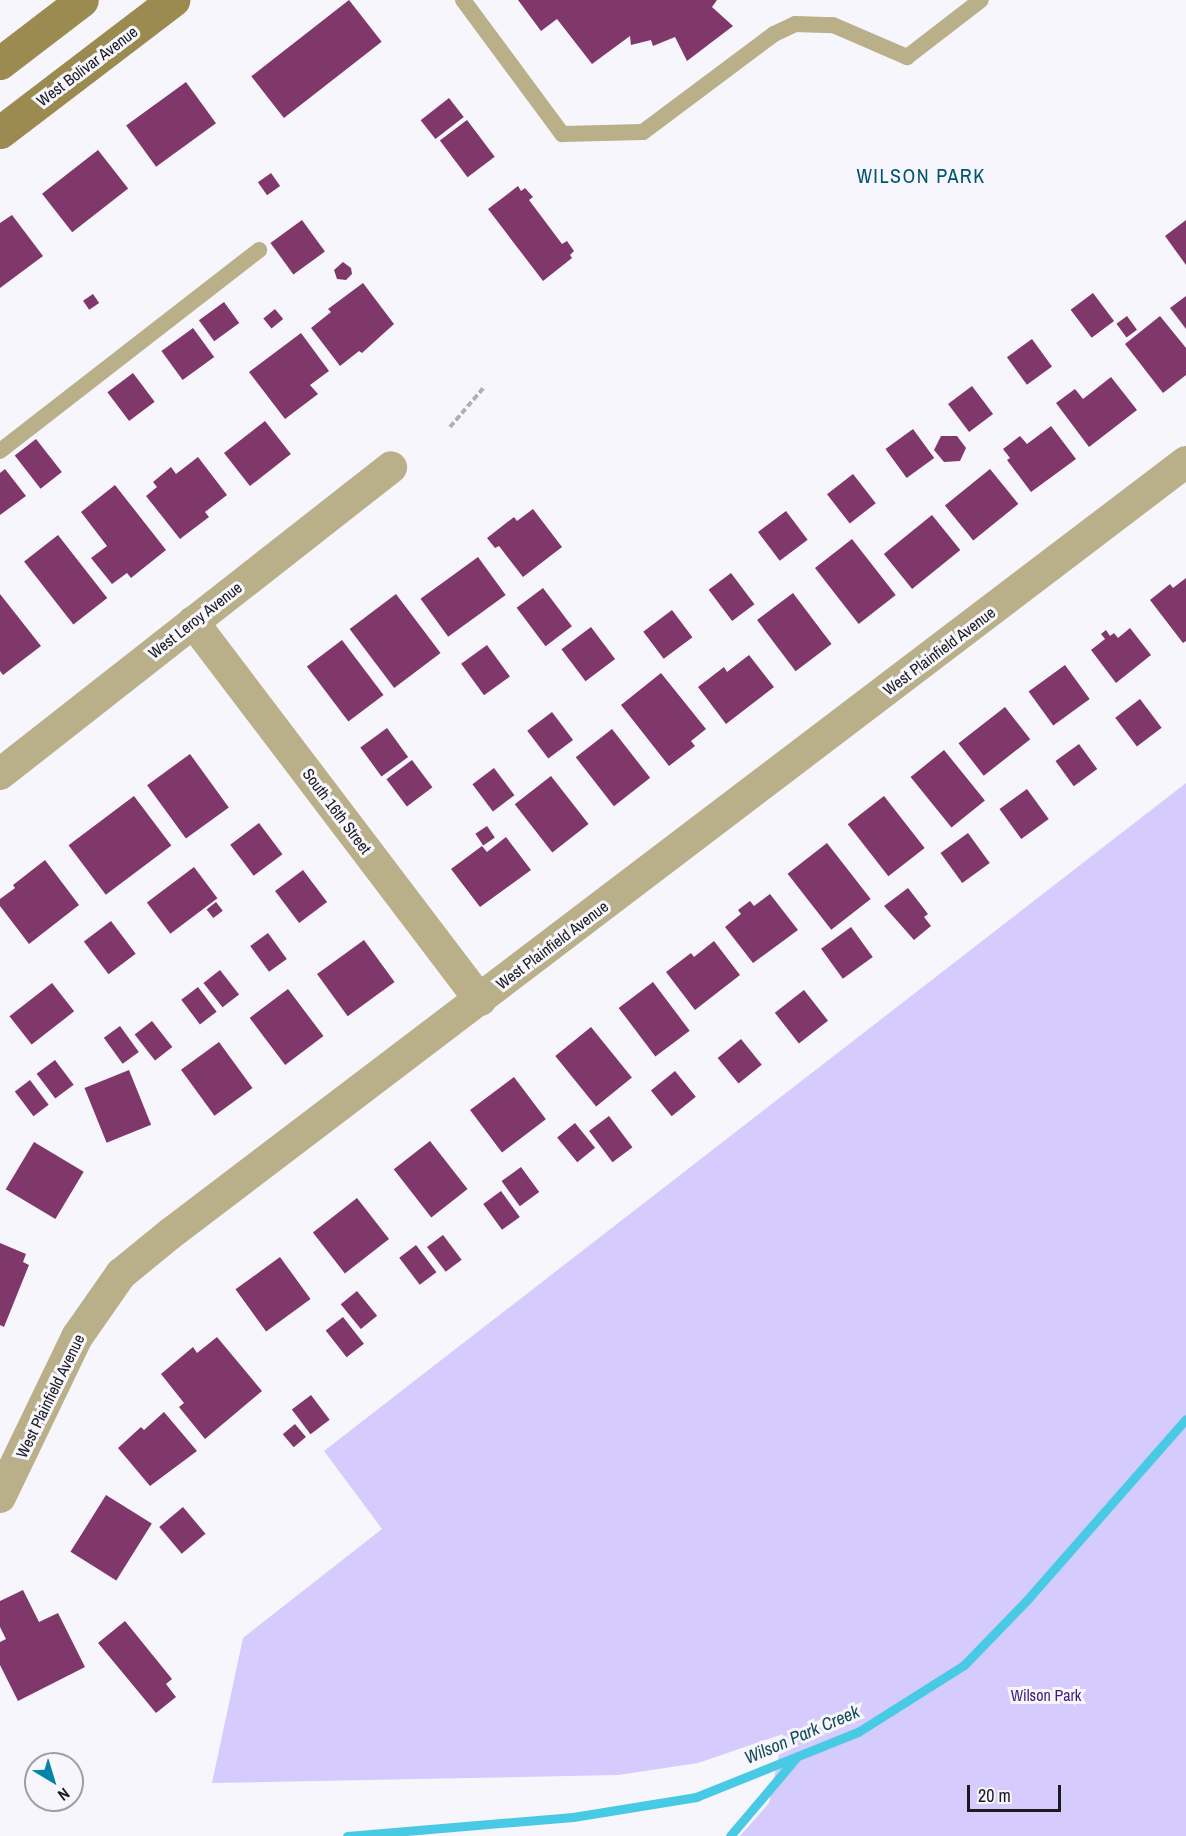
<!DOCTYPE html>
<style>
body{margin:0}
#map{position:relative;width:1186px;height:1836px;overflow:hidden;background:#f7f6fd;font-family:"Archivo Narrow",sans-serif}
div>[style]{position:absolute}
[style*='--x']{left:calc(var(--x)*1px);top:calc(var(--y)*1px);width:calc(var(--w)*1px);rotate:calc(var(--a)*1deg)}
.green>*{inset:0;background:#d5cbfc}
.stream>*{height:9px;margin:-4.5px;padding:0 4.5px;transform-origin:4.5px;border-radius:4.5px;background:#48cae5}
.building>*{inset:0;background:#80386a;transform-origin:0 0}
.path>*{height:4px;margin-top:-2px;transform-origin:0;background:repeating-linear-gradient(90deg,#b0afb6 0 6px,transparent 0 9px)}
.lane>*{height:16px;margin:-8px;padding:0 8px;transform-origin:8px;border-radius:8px;background:#b9af89}
.street>*{height:32px;margin:-16px;padding:0 16px;transform-origin:16px;border-radius:16px;background:#b9af89}
.secondary>*{height:33px;margin:-16.5px;padding:0 16.5px;transform-origin:16.5px;border-radius:16.5px;background:#9b8b51}
span{translate:-50% -50%;white-space:nowrap;text-align:center;line-height:1.15;-webkit-text-stroke:6px #f7f6fd;paint-order:stroke}
.street-label{font-size:16px;color:#1b1a1f}
.park-label{font-size:16px;color:#401c7a}
.water-label{font-size:18px;color:#154c58;font-style:italic}
.quarter-label{font-size:20px;color:#00556d;letter-spacing:1.5px}
.north{position:absolute;left:24px;top:1752px;width:60px;height:60px;box-sizing:border-box;background:#f7f6fd;border:2px solid #9f9ea4;border-radius:50%;rotate:142deg;font-size:16px;font-weight:700;line-height:24px;text-align:center;color:#1b1a1f}
.north::after{content:'';display:block;margin:auto;width:21px;height:27px;background:#0684a8;clip-path:polygon(50% 0,100% 100%,50% 72%,0 100%)}
.scale{position:absolute;left:967px;top:1785px;width:94px;height:27px;box-sizing:border-box;border:3px solid #1b1a1f;border-top:0;padding-left:8px;font-size:18px;line-height:21px;white-space:nowrap;color:#1b1a1f;-webkit-text-stroke:4px #f7f6fd;paint-order:stroke}
</style>
<div id="map">
<div class="green">
<i style="clip-path:polygon(1186px 783px,1186px 1836px,740px 1836px,769px 1803px,783px 1734px,698px 1763px,618px 1775px,212px 1783px,243px 1638px,382px 1529px,324px 1451px)"></i>
</div>
<div class="stream">
<i style="--x:347;--y:1836;--w:227;--a:-4.8"></i>
<i style="--x:573;--y:1817;--w:125;--a:-9.2"></i>
<i style="--x:696;--y:1797;--w:175;--a:-21.9"></i>
<i style="--x:858;--y:1732;--w:125;--a:-32.3"></i>
<i style="--x:964;--y:1665;--w:89;--a:-45.9"></i>
<i style="--x:1026;--y:1601;--w:242;--a:-48.7"></i>
<i style="--x:730;--y:1836;--w:101;--a:-49.8"></i>
</div>
<div class="building">
<i style="left:349px;top:0;width:53px;height:124px;rotate:52deg"></i>
<i style="clip-path:polygon(518px 0,717px 0,712px 7px,733px 26px,687px 61px,675px 37px,653px 46px,651px 40px,631px 45px,630px 36px,592px 64px,557px 19px,541px 31px)"></i>
<i style="left:186px;top:82px;width:51px;height:74px;rotate:54deg"></i>
<i style="left:449px;top:98px;width:24px;height:36px;rotate:52deg"></i>
<i style="left:467px;top:120px;width:46px;height:34px;rotate:53deg"></i>
<i style="left:98px;top:150px;width:49px;height:71px;rotate:52deg"></i>
<i style="left:271px;top:173px;width:16px;height:16px;rotate:55deg"></i>
<i style="clip-path:polygon(518px 186px,521px 191px,525px 188px,533px 197px,529px 200px,562px 244px,567px 241px,574px 251px,570px 255px,572px 258px,543px 281px,488px 209px)"></i>
<i style="clip-path:polygon(12px 215px,43px 256px,0 288px,0 223px)"></i>
<i style="left:302px;top:220px;width:39px;height:39px;rotate:54deg"></i>
<i style="clip-path:polygon(1186px 220px,1186px 265px,1165px 236px)"></i>
<i style="clip-path:polygon(343px 262px,351px 268px,352px 274px,346px 280px,337px 279px,334px 270px)"></i>
<i style="clip-path:polygon(363px 283px,394px 324px,362px 353px,359px 351px,340px 366px,311px 328px,331px 312px,328px 309px)"></i>
<i style="left:1093px;top:293px;width:35px;height:28px;rotate:53deg"></i>
<i style="left:93px;top:294px;width:11px;height:12px;rotate:56deg"></i>
<i style="clip-path:polygon(1186px 296px,1186px 329px,1170px 308px)"></i>
<i style="left:224px;top:302px;width:26px;height:31px;rotate:54deg"></i>
<i style="left:275px;top:309px;width:13px;height:15px;rotate:51deg"></i>
<i style="left:1127px;top:316px;width:17px;height:13px;rotate:54deg"></i>
<i style="clip-path:polygon(1160px 316px,1186px 348px,1186px 375px,1163px 393px,1125px 344px)"></i>
<i style="left:193px;top:328px;width:36px;height:39px;rotate:54deg"></i>
<i style="clip-path:polygon(301px 333px,329px 371px,310px 385px,318px 394px,285px 419px,249px 372px)"></i>
<i style="left:1032px;top:339px;width:34px;height:31px;rotate:54deg"></i>
<i style="left:133px;top:373px;width:36px;height:32px;rotate:53deg"></i>
<i style="clip-path:polygon(1111px 377px,1137px 410px,1089px 447px,1056px 403px,1075px 389px,1083px 399px)"></i>
<i style="left:972px;top:386px;width:35px;height:30px;rotate:53deg"></i>
<i style="left:265px;top:421px;width:42px;height:52px;rotate:52deg"></i>
<i style="clip-path:polygon(1051px 426px,1076px 459px,1031px 492px,1007px 460px,1010px 458px,1003px 449px,1020px 436px,1027px 444px)"></i>
<i style="left:913px;top:429px;width:36px;height:34px;rotate:54deg"></i>
<i style="clip-path:polygon(941px 436px,957px 436px,966px 448px,960px 461px,944px 462px,934px 450px)"></i>
<i style="left:36px;top:439px;width:42px;height:27px;rotate:52deg"></i>
<i style="clip-path:polygon(198px 457px,227px 495px,205px 512px,209px 517px,180px 539px,146px 496px,157px 487px,153px 482px,171px 467px,176px 474px)"></i>
<i style="clip-path:polygon(5px 469px,26px 496px,0 515px,0 473px)"></i>
<i style="left:990px;top:469px;width:45px;height:58px;rotate:51deg"></i>
<i style="left:853px;top:474px;width:37px;height:33px;rotate:52deg"></i>
<i style="clip-path:polygon(115px 485px,166px 550px,131px 578px,127px 573px,112px 584px,91px 558px,107px 546px,81px 512px)"></i>
<i style="clip-path:polygon(533px 509px,562px 547px,523px 577px,499px 546px,495px 548px,487px 538px,514px 517px,517px 521px)"></i>
<i style="left:786px;top:511px;width:36px;height:35px;rotate:53deg"></i>
<i style="left:932px;top:515px;width:45px;height:62px;rotate:51deg"></i>
<i style="left:58px;top:535px;width:80px;height:43px;rotate:52deg"></i>
<i style="left:852px;top:539px;width:71px;height:47px;rotate:52deg"></i>
<i style="left:478px;top:557px;width:47px;height:71px;rotate:54deg"></i>
<i style="left:731px;top:573px;width:39px;height:28px;rotate:53deg"></i>
<i style="clip-path:polygon(1186px 578px,1186px 641px,1183px 643px,1150px 600px,1170px 584px,1173px 588px)"></i>
<i style="left:543px;top:588px;width:48px;height:33px;rotate:53deg"></i>
<i style="left:793px;top:593px;width:64px;height:45px;rotate:53deg"></i>
<i style="clip-path:polygon(0 594px,41px 646px,3px 675px,0 671px)"></i>
<i style="left:396px;top:594px;width:74px;height:58px;rotate:53deg"></i>
<i style="left:672px;top:610px;width:34px;height:36px;rotate:53deg"></i>
<i style="left:591px;top:627px;width:40px;height:37px;rotate:53deg"></i>
<i style="clip-path:polygon(1130px 628px,1151px 655px,1116px 683px,1091px 650px,1105px 639px,1101px 634px,1106px 630px,1110px 636px,1114px 633px,1118px 638px)"></i>
<i style="left:342px;top:640px;width:69px;height:44px;rotate:53deg"></i>
<i style="left:487px;top:645px;width:39px;height:32px;rotate:54deg"></i>
<i style="clip-path:polygon(749px 655px,774px 687px,726px 724px,698px 687px,724px 667px,727px 672px)"></i>
<i style="left:1065px;top:665px;width:42px;height:45px;rotate:54deg"></i>
<i style="clip-path:polygon(661px 673px,706px 729px,691px 741px,695px 746px,669px 766px,621px 705px)"></i>
<i style="left:1140px;top:699px;width:36px;height:31px;rotate:53deg"></i>
<i style="left:1005px;top:707px;width:41px;height:59px;rotate:52deg"></i>
<i style="left:552px;top:712px;width:35px;height:31px;rotate:53deg"></i>
<i style="left:387px;top:728px;width:36px;height:33px;rotate:54deg"></i>
<i style="left:612px;top:729px;width:62px;height:46px;rotate:52deg"></i>
<i style="left:1079px;top:744px;width:31px;height:29px;rotate:54deg"></i>
<i style="left:944px;top:750px;width:65px;height:43px;rotate:51deg"></i>
<i style="left:190px;top:754px;width:66px;height:53px;rotate:54deg"></i>
<i style="left:412px;top:760px;width:34px;height:32px;rotate:53deg"></i>
<i style="left:494px;top:768px;width:34px;height:27px;rotate:53deg"></i>
<i style="left:551px;top:776px;width:61px;height:46px;rotate:52deg"></i>
<i style="left:1027px;top:789px;width:37px;height:34px;rotate:54deg"></i>
<i style="left:134px;top:796px;width:62px;height:82px;rotate:53deg"></i>
<i style="left:884px;top:796px;width:66px;height:46px;rotate:52deg"></i>
<i style="left:259px;top:823px;width:39px;height:36px;rotate:53deg"></i>
<i style="left:487px;top:826px;width:14px;height:14px;rotate:56deg"></i>
<i style="left:968px;top:833px;width:37px;height:34px;rotate:54deg"></i>
<i style="clip-path:polygon(506px 837px,531px 870px,480px 907px,451px 869px,482px 846px,487px 852px)"></i>
<i style="left:827px;top:843px;width:71px;height:50px;rotate:52deg"></i>
<i style="clip-path:polygon(45px 860px,79px 905px,29px 944px,0 906px,0 899px,15px 888px,13px 885px)"></i>
<i style="left:194px;top:867px;width:39px;height:59px;rotate:53deg"></i>
<i style="left:303px;top:870px;width:40px;height:35px;rotate:53deg"></i>
<i style="clip-path:polygon(908px 888px,928px 914px,924px 917px,931px 926px,914px 940px,884px 906px)"></i>
<i style="clip-path:polygon(770px 894px,798px 930px,753px 963px,725px 927px,741px 914px,738px 910px,750px 901px,754px 906px)"></i>
<i style="left:216px;top:902px;width:11px;height:12px;rotate:52deg"></i>
<i style="left:111px;top:921px;width:41px;height:34px;rotate:53deg"></i>
<i style="left:851px;top:927px;width:37px;height:37px;rotate:54deg"></i>
<i style="left:268px;top:933px;width:32px;height:22px;rotate:54deg"></i>
<i style="left:364px;top:940px;width:52px;height:58px;rotate:54deg"></i>
<i style="clip-path:polygon(714px 941px,740px 975px,695px 1010px,666px 972px,691px 953px,694px 957px)"></i>
<i style="left:220px;top:970px;width:31px;height:21px;rotate:52deg"></i>
<i style="left:653px;top:982px;width:61px;height:43px;rotate:53deg"></i>
<i style="left:52px;top:983px;width:36px;height:54px;rotate:52deg"></i>
<i style="left:198px;top:987px;width:31px;height:21px;rotate:53deg"></i>
<i style="left:288px;top:989px;width:59px;height:48px;rotate:53deg"></i>
<i style="left:804px;top:990px;width:39px;height:37px;rotate:52deg"></i>
<i style="left:152px;top:1021px;width:33px;height:22px;rotate:52deg"></i>
<i style="left:120px;top:1026px;width:32px;height:20px;rotate:54deg"></i>
<i style="left:591px;top:1027px;width:65px;height:46px;rotate:51deg"></i>
<i style="left:741px;top:1039px;width:33px;height:30px;rotate:51deg"></i>
<i style="left:219px;top:1042px;width:57px;height:47px;rotate:54deg"></i>
<i style="left:55px;top:1060px;width:31px;height:23px;rotate:53deg"></i>
<i style="left:129px;top:1070px;width:59px;height:48px;rotate:68deg"></i>
<i style="left:675px;top:1071px;width:33px;height:31px;rotate:51deg"></i>
<i style="left:514px;top:1077px;width:53px;height:55px;rotate:53deg"></i>
<i style="left:30px;top:1080px;width:31px;height:19px;rotate:53deg"></i>
<i style="left:609px;top:1116px;width:39px;height:25px;rotate:53deg"></i>
<i style="left:575px;top:1123px;width:32px;height:23px;rotate:51deg"></i>
<i style="left:430px;top:1141px;width:61px;height:46px;rotate:52deg"></i>
<i style="left:34px;top:1142px;width:58px;height:55px;rotate:31deg"></i>
<i style="left:521px;top:1167px;width:31px;height:24px;rotate:54deg"></i>
<i style="left:501px;top:1191px;width:32px;height:22px;rotate:54deg"></i>
<i style="left:357px;top:1198px;width:52px;height:56px;rotate:52deg"></i>
<i style="left:443px;top:1235px;width:31px;height:20px;rotate:53deg"></i>
<i style="clip-path:polygon(0 1243px,26px 1254px,23px 1262px,29px 1265px,4px 1327px,0 1325px)"></i>
<i style="left:416px;top:1245px;width:34px;height:21px;rotate:53deg"></i>
<i style="left:280px;top:1257px;width:52px;height:55px;rotate:54deg"></i>
<i style="left:357px;top:1291px;width:32px;height:21px;rotate:51deg"></i>
<i style="left:343px;top:1317px;width:34px;height:22px;rotate:52deg"></i>
<i style="clip-path:polygon(217px 1337px,262px 1391px,205px 1439px,179px 1407px,184px 1403px,161px 1374px,193px 1347px,197px 1353px)"></i>
<i style="left:311px;top:1395px;width:31px;height:24px;rotate:53deg"></i>
<i style="clip-path:polygon(164px 1412px,197px 1451px,150px 1486px,118px 1448px,141px 1427px,144px 1430px)"></i>
<i style="left:295px;top:1424px;width:17px;height:16px;rotate:50deg"></i>
<i style="left:106px;top:1495px;width:54px;height:67px;rotate:32deg"></i>
<i style="left:183px;top:1507px;width:35px;height:31px;rotate:50deg"></i>
<i style="clip-path:polygon(23px 1590px,39px 1622px,58px 1613px,85px 1667px,18px 1701px,0 1665px,0 1642px,6px 1639px,0 1627px,0 1601px)"></i>
<i style="clip-path:polygon(125px 1621px,172px 1679px,166px 1684px,176px 1697px,156px 1713px,98px 1643px)"></i>
</div>
<div class="path">
<i style="--x:450;--y:427;--w:54;--a:-49.5"></i>
</div>
<div class="lane">
<i style="--x:463;--y:0;--w:167;--a:53.5"></i>
<i style="--x:562;--y:134;--w:81;--a:-1.4"></i>
<i style="--x:643;--y:132;--w:164;--a:-36.8"></i>
<i style="--x:774;--y:34;--w:23;--a:-25"></i>
<i style="--x:795;--y:24;--w:38;--a:2"></i>
<i style="--x:833;--y:25;--w:81;--a:23.4"></i>
<i style="--x:907;--y:57;--w:93;--a:-37.6"></i>
<i style="--x:0;--y:451;--w:328;--a:-37.8"></i>
</div>
<div class="street">
<i style="--x:193;--y:622;--w:475;--a:52.8"></i>
<i style="--x:0;--y:774;--w:497;--a:-38.1"></i>
<i style="--x:0;--y:1497;--w:178;--a:-64.3"></i>
<i style="--x:77;--y:1337;--w:77;--a:-55.1"></i>
<i style="--x:121;--y:1274;--w:63;--a:-39.2"></i>
<i style="--x:170;--y:1234;--w:1276;--a:-37.23"></i>
</div>
<div class="secondary">
<i style="--x:0;--y:63;--w:103;--a:-37.5"></i>
<i style="--x:0;--y:132;--w:218;--a:-37.3"></i>
</div>
<div class="street-label">
<span style="left:87px;top:66px;rotate:-37deg">West Bolivar Avenue</span>
<span style="left:195px;top:620px;rotate:-38deg">West Leroy Avenue</span>
<span style="left:939px;top:651px;rotate:-37deg">West Plainfield Avenue</span>
<span style="left:337px;top:811px;rotate:53deg">South 16th Street</span>
<span style="left:552px;top:945px;rotate:-37deg">West Plainfield Avenue</span>
<span style="left:50px;top:1396px;rotate:-64deg">West Plainfield Avenue</span>
</div>
<div class="park-label">
<span style="left:1046px;top:1695px">Wilson Park</span>
</div>
<div class="water-label">
<span style="left:802px;top:1735px;rotate:-23deg">Wilson Park Creek</span>
</div>
<div class="quarter-label">
<span style="left:921px;top:175px">WILSON PARK</span>
</div>
<div class="north">N</div>
<div class="scale">20 m</div>
</div>
